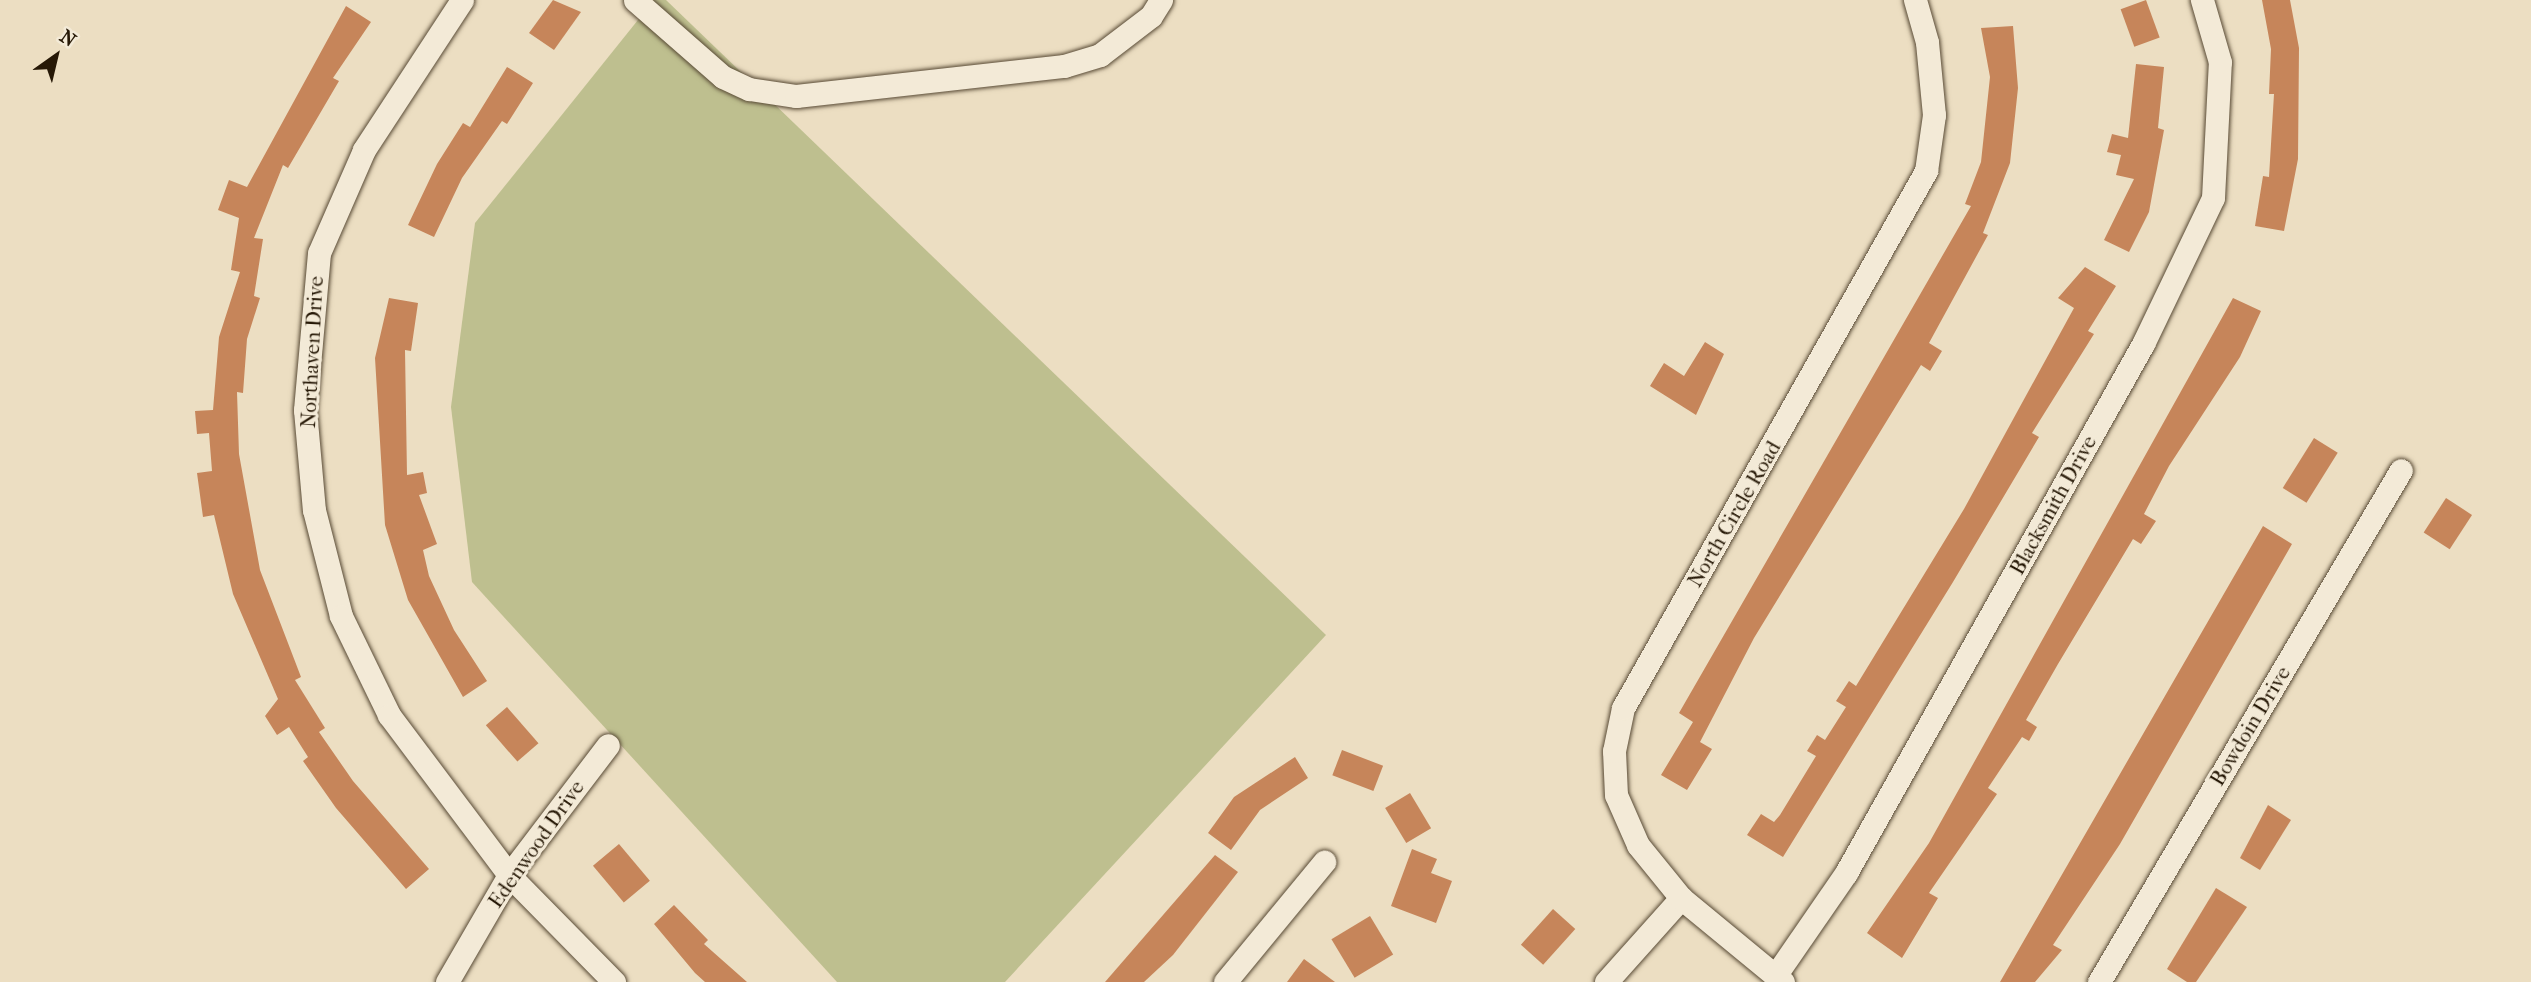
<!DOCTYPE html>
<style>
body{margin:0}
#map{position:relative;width:2531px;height:982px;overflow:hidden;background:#ecdec2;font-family:"IM FELL French Canon",serif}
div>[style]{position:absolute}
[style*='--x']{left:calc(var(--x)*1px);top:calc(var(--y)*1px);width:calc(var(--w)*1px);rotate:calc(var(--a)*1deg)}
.green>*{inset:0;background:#bebf8f}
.building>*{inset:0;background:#c6855a;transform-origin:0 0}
.roads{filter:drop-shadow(0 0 2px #584a35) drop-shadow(0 0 2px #584a35)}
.minor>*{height:23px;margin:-11.5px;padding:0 11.5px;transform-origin:11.5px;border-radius:11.5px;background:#f3ead7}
span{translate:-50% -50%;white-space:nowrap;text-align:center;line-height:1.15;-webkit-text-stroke:6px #f3ead7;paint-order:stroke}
.street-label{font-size:21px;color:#261806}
.north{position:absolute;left:21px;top:21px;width:70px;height:70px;-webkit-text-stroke:5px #f3ead7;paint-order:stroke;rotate:34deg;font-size:19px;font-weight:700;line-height:28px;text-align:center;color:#261806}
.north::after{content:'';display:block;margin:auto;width:24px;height:32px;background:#261806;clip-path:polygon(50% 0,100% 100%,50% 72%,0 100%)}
</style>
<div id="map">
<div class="green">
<i style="clip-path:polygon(654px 0,666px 0,1326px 635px,1005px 982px,837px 982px,472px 582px,451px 407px,475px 223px)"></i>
</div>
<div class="building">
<i style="clip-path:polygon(553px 0,581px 12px,554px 50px,529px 33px)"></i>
<i style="left:2146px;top:0;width:40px;height:27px;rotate:70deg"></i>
<i style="clip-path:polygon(2262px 0,2290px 0,2299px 48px,2298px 159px,2284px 231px,2255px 226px,2263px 176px,2269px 177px,2274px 94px,2269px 94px,2271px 49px)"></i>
<i style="clip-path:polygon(346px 6px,371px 22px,333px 78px,339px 81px,288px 168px,283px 165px,254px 238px,263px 239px,254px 296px,260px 298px,247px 339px,243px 393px,237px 392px,239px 454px,260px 570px,301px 677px,295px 680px,325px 728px,319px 732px,353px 781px,429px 869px,406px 889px,336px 808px,303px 761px,308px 757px,289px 727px,277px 735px,265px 716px,278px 699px,233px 594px,214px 515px,203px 517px,197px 473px,212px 471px,209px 433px,197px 434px,195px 411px,213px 410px,219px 337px,240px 272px,231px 270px,239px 218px,218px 210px,229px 180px,247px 187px)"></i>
<i style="clip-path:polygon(2013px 26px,2018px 88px,2010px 163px,1983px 233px,1988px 235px,1929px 343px,1942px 351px,1930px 371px,1921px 365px,1754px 638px,1700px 742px,1712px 749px,1687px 790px,1661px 775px,1693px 722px,1679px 713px,1971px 206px,1965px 204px,1981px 162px,1990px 77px,1981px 28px)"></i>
<i style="clip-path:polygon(2136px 64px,2164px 67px,2158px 128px,2164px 130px,2149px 212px,2129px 252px,2104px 240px,2134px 179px,2116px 175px,2121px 155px,2107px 152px,2112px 134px,2128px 138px)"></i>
<i style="clip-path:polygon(507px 67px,533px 83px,507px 124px,502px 121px,462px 178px,434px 237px,408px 225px,437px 164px,463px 123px,470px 127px)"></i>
<i style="clip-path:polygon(2085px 267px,2116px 286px,2088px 331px,2094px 334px,2032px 433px,2039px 437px,1953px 582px,1783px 857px,1747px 835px,1761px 814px,1774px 822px,1780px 815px,1816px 756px,1807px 751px,1817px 735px,1825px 740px,1846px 707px,1836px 701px,1849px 681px,1856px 686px,1964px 509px,2074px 308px,2058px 298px)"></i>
<i style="clip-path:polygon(389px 298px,418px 303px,411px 351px,405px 350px,407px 475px,423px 472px,427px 493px,419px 495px,437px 544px,423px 550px,429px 576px,454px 630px,487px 681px,463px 697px,408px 600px,385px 525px,375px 358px)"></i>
<i style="clip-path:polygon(2233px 298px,2261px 311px,2240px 357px,2169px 466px,2144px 514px,2156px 521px,2141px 544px,2133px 539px,2058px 664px,2026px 720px,2037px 727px,2029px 741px,2022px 737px,1988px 788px,1997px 794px,1929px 893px,1938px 898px,1902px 958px,1867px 933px,1929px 843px)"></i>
<i style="clip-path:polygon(1705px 342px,1724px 354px,1696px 415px,1650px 386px,1664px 363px,1684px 376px)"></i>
<i style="left:2314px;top:438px;width:28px;height:59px;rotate:32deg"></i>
<i style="left:2446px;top:498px;width:31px;height:41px;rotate:33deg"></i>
<i style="clip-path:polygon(2263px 526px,2292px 544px,2120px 844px,2053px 945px,2062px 950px,2035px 982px,2000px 982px)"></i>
<i style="left:507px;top:707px;width:48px;height:28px;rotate:49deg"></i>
<i style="left:1342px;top:750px;width:44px;height:27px;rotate:21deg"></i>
<i style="clip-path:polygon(1295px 757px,1308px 778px,1260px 810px,1231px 850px,1208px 833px,1234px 797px)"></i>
<i style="left:1410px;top:793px;width:41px;height:29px;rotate:59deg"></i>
<i style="clip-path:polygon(2268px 805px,2291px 820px,2260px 870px,2240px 858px)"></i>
<i style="left:619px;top:844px;width:48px;height:34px;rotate:50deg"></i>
<i style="clip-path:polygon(1412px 849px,1437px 859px,1431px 873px,1452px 881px,1436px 923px,1391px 906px)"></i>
<i style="clip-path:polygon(1215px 855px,1238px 872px,1173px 955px,1144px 982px,1105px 982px)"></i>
<i style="clip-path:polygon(2216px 888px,2247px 907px,2196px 982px,2187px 982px,2167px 969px)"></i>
<i style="clip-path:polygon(674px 905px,708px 940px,704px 944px,747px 982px,705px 982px,695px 973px,654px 924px)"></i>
<i style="left:1553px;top:909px;width:30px;height:48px;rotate:42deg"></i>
<i style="left:1370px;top:916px;width:45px;height:45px;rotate:59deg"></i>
<i style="clip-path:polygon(1304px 959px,1335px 982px,1287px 982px)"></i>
</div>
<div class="roads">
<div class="minor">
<i style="--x:462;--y:0;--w:179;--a:123.2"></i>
<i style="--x:364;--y:150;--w:112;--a:113.6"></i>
<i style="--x:319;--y:253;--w:158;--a:95.1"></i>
<i style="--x:305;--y:410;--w:100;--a:84.9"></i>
<i style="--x:314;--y:510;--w:109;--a:75.7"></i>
<i style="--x:341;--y:616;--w:110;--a:64.1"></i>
<i style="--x:389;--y:715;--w:200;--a:53.1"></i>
<i style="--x:509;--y:875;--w:150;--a:45.5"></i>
<i style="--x:635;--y:0;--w:117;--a:41.2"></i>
<i style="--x:723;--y:77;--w:29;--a:25"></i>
<i style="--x:749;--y:89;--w:48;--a:8.5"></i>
<i style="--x:796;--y:96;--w:270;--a:-6.4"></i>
<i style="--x:1064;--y:66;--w:38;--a:-17"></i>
<i style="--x:1100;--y:55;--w:64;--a:-37.4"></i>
<i style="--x:1151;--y:16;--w:19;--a:-58"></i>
<i style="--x:1775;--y:976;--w:125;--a:-55.4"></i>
<i style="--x:1846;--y:873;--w:607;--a:-60.69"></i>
<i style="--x:2143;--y:344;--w:162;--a:-64.4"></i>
<i style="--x:2213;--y:198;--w:136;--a:-87.1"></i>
<i style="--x:2220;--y:62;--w:65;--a:-106.2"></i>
<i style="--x:447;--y:982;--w:124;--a:-59.9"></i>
<i style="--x:509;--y:875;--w:163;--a:-52.7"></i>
<i style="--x:1225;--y:982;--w:156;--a:-50.5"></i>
<i style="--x:1606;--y:982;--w:113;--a:-48.2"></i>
<i style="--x:1783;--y:982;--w:132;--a:-140.5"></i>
<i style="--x:1681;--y:898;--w:68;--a:-129.1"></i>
<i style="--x:1638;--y:845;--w:55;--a:-113.7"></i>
<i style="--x:1616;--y:795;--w:44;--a:-92.6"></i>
<i style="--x:1614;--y:751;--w:44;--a:-78.2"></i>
<i style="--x:1623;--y:708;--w:617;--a:-60.57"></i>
<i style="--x:1926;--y:171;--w:57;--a:-81.9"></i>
<i style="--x:1934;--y:115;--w:73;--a:-95.5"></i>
<i style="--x:1927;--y:42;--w:44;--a:-105.9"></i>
<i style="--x:2099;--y:982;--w:594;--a:-59.47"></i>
</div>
</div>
<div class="street-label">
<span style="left:312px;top:352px;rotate:-87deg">Northaven Drive</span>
<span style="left:2053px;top:505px;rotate:-61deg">Blacksmith Drive</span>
<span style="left:1734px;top:514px;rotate:-60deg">North Circle Road</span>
<span style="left:2250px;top:726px;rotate:-59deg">Bowdoin Drive</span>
<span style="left:536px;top:844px;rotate:-55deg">Edenwood Drive</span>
</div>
<div class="north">N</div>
</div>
